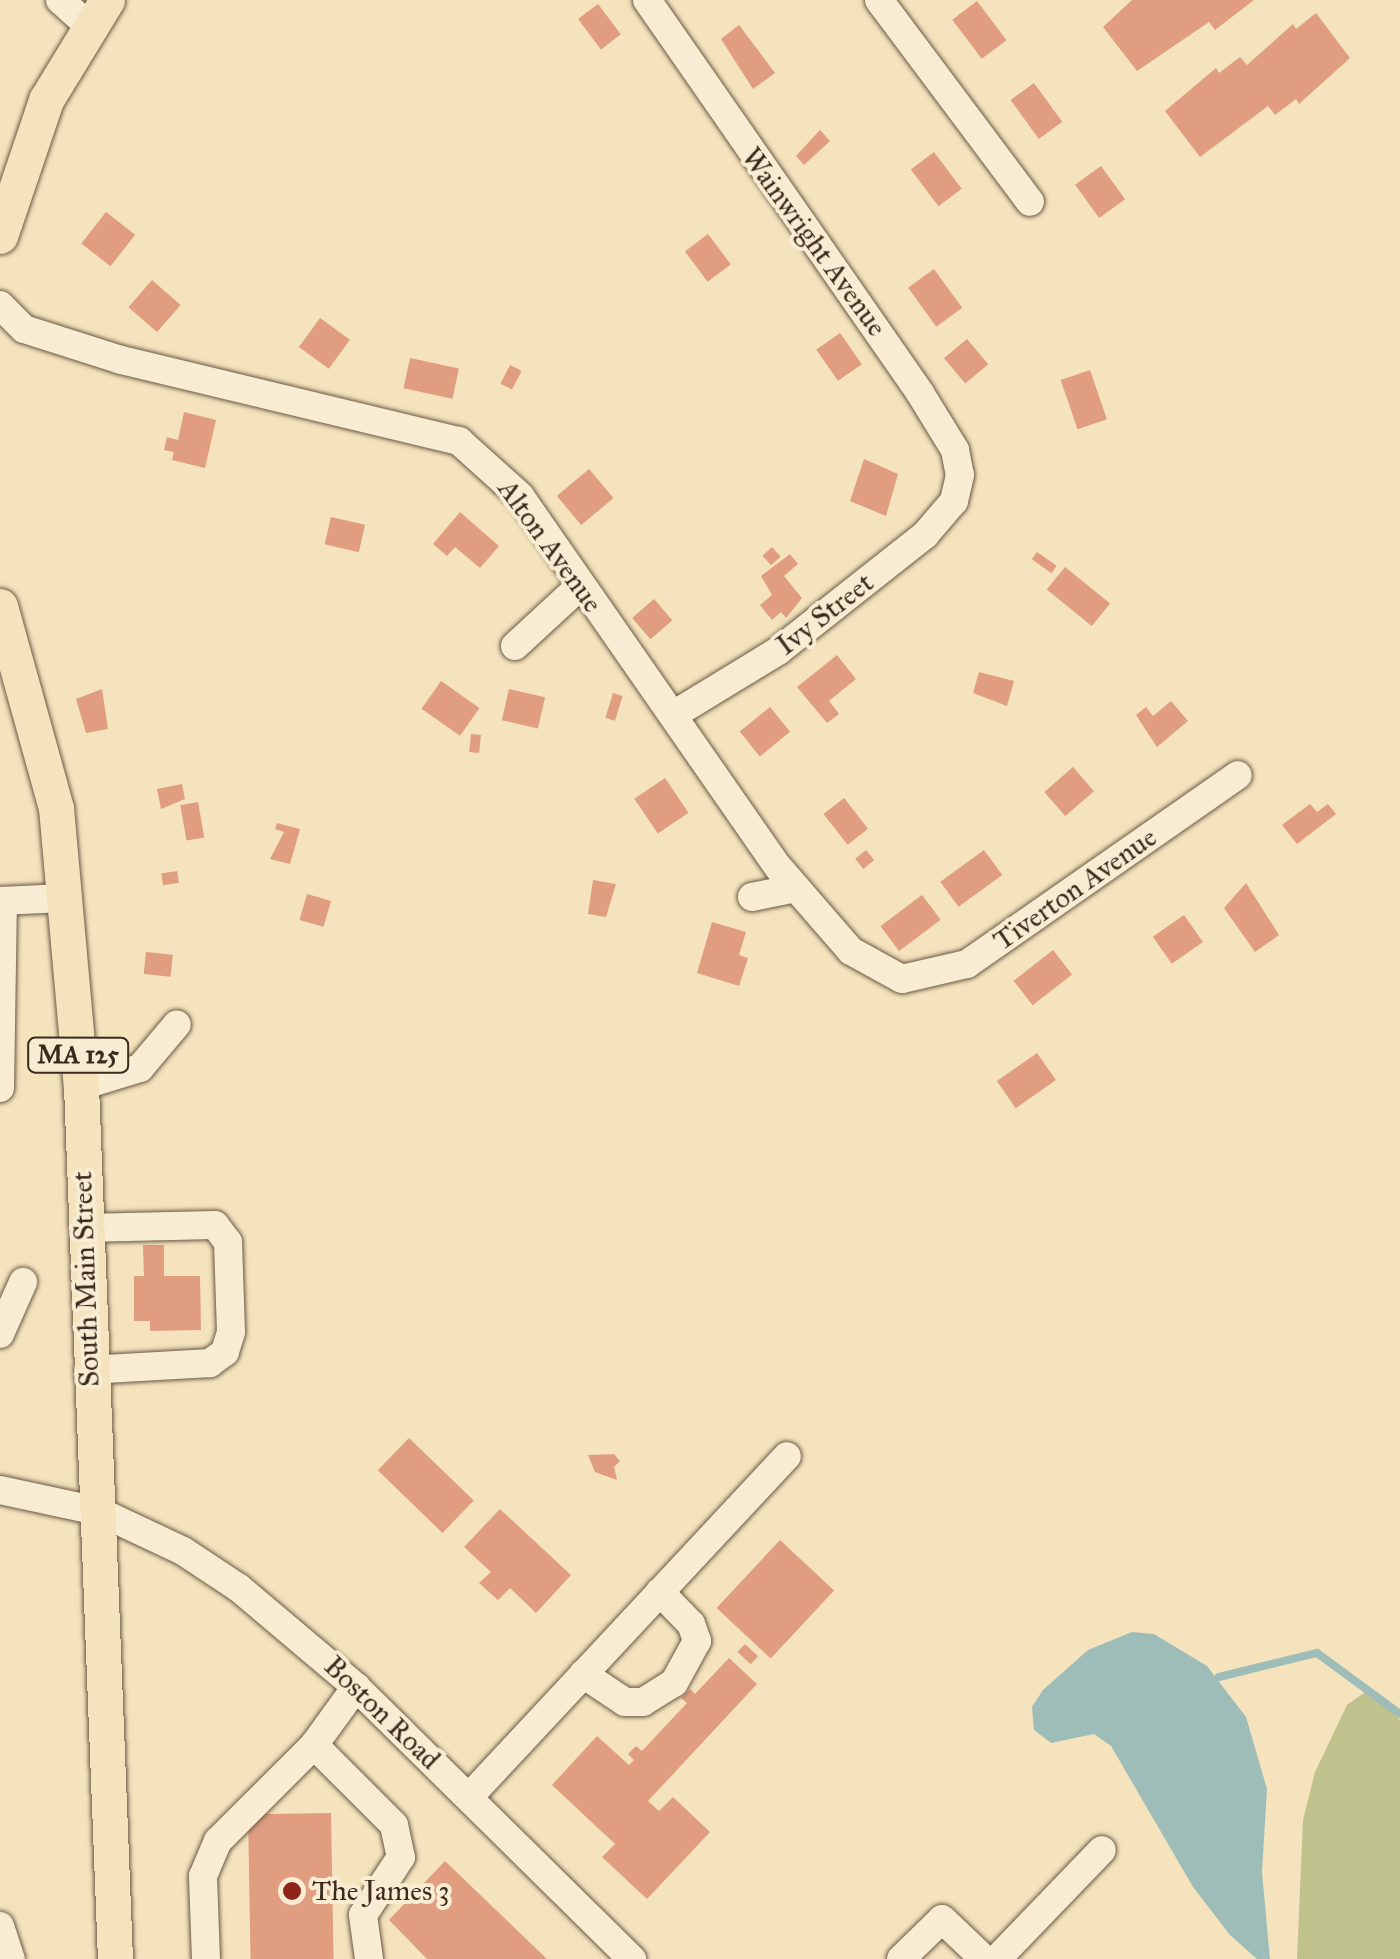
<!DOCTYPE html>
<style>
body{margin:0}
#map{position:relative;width:1400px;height:1959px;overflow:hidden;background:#f4e3bc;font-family:"IM FELL Great Primer",serif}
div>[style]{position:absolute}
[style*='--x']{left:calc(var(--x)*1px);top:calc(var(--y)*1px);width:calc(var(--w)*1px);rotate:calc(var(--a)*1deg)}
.green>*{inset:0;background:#c0c28d}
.water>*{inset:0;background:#9ebdb8}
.stream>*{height:8px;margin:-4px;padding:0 4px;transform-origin:4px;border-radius:4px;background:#9ebdb8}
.building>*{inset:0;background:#e09d80;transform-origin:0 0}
.roads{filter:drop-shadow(0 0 2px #6a5945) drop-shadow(0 0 2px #6a5945)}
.minor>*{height:28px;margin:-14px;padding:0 14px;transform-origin:14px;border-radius:14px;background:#f8edd3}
.major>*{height:35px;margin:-17.5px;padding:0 17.5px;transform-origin:17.5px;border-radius:17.5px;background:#f4e3bc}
.dots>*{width:28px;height:28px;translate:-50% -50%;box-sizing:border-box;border:5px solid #f8edd3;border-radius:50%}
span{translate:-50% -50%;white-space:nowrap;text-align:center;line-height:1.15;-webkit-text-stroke:8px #f8edd3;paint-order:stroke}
.shield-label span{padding:2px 8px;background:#f8edd3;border:2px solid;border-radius:8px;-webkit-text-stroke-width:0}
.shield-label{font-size:25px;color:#3c2b1d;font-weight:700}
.street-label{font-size:28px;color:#3c2b1d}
.poi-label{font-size:28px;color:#3c2b1d}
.left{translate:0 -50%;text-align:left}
</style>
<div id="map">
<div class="green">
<i style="clip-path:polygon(1368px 1690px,1400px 1720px,1400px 1959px,1297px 1959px,1303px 1820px,1315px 1772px,1347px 1705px)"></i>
</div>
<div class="water">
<i style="clip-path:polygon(1132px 1632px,1154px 1634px,1207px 1666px,1246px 1717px,1267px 1789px,1262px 1872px,1270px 1959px,1257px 1959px,1230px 1935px,1193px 1887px,1111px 1746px,1094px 1734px,1051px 1743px,1034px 1730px,1032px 1707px,1043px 1690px,1088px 1650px)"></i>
</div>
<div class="stream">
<i style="--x:1219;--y:1677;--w:101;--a:-13.8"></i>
<i style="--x:1317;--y:1653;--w:103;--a:36.3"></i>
</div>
<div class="building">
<i style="clip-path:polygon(1132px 0,1254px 0,1215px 30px,1209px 22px,1137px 71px,1103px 27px)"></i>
<i style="left:977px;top:1px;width:49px;height:31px;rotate:53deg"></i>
<i style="left:598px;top:4px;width:38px;height:25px;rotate:53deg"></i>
<i style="clip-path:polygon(1316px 13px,1350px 58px,1299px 104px,1296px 99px,1275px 115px,1268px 106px,1200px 157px,1165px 111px,1216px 68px,1219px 73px,1240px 57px,1247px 65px,1293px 24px,1296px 29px)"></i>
<i style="clip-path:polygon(739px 25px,775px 73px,753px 89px,721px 39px)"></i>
<i style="left:1034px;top:83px;width:48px;height:29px;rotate:54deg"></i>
<i style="clip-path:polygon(820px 130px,830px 141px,804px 165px,796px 156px)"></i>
<i style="left:934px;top:152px;width:46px;height:29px;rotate:53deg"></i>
<i style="left:1101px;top:166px;width:41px;height:32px;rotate:54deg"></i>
<i style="left:106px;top:212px;width:37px;height:40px;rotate:38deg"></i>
<i style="left:708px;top:234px;width:38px;height:29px;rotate:53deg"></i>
<i style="left:934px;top:269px;width:48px;height:32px;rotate:54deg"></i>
<i style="left:152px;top:280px;width:38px;height:36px;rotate:41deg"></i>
<i style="left:320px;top:318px;width:37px;height:36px;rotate:36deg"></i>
<i style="left:840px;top:333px;width:38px;height:29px;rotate:55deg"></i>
<i style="left:967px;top:339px;width:33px;height:30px;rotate:50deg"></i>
<i style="left:410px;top:358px;width:50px;height:31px;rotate:12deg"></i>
<i style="left:510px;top:365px;width:13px;height:21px;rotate:27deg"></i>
<i style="left:1090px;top:370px;width:52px;height:31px;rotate:71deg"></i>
<i style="clip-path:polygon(184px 412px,216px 420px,205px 468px,172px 460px,174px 452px,164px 450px,167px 437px,178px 440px)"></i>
<i style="clip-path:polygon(864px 459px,898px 474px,886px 516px,850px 501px)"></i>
<i style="left:589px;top:469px;width:38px;height:42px;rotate:50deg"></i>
<i style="clip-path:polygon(460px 512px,499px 546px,480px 568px,455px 547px,447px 556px,433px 544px)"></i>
<i style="left:331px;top:517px;width:35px;height:28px;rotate:13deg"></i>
<i style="left:772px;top:547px;width:13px;height:13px;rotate:48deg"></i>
<i style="left:1037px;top:552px;width:24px;height:9px;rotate:35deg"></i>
<i style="clip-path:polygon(790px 554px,798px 564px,784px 576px,802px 598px,786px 618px,781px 612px,772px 620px,760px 605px,772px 595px,761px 576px)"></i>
<i style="left:1065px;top:567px;width:58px;height:29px;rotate:39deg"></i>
<i style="left:654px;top:599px;width:28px;height:29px;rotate:49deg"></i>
<i style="clip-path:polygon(837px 655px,856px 679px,829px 701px,839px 714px,827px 723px,797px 687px)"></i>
<i style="clip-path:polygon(979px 672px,1014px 681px,1007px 706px,973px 693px)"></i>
<i style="left:441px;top:681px;width:47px;height:34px;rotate:35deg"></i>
<i style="clip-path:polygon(102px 689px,108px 729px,86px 733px,76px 699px)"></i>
<i style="left:509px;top:689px;width:37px;height:32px;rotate:13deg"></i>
<i style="left:613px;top:693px;width:10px;height:26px;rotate:17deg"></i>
<i style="clip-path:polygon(1171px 701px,1188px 721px,1157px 747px,1136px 715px,1146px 707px,1153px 716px)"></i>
<i style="left:770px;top:707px;width:32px;height:39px;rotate:51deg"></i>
<i style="left:471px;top:734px;width:10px;height:18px;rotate:6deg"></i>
<i style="left:1073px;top:767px;width:32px;height:38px;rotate:49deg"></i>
<i style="left:665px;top:778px;width:42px;height:37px;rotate:56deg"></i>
<i style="clip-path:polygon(182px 784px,185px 799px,161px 809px,157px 789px)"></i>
<i style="left:844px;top:798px;width:39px;height:26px;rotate:52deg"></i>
<i style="left:198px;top:802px;width:36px;height:18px;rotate:80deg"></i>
<i style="clip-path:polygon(1310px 804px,1317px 812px,1328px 804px,1336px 814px,1297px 844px,1282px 825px)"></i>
<i style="clip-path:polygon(277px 823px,300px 829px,290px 864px,270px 859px,284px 832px,275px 829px)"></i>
<i style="left:866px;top:850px;width:13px;height:14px;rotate:51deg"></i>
<i style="left:984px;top:850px;width:31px;height:54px;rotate:54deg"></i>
<i style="left:177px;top:871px;width:12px;height:16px;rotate:81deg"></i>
<i style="clip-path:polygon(593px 880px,616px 884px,606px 917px,588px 914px)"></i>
<i style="clip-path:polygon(1246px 883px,1279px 935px,1255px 952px,1224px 908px)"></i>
<i style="left:307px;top:894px;width:25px;height:27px;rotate:16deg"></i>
<i style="left:922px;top:895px;width:31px;height:52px;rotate:53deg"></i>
<i style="left:1184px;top:915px;width:33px;height:38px;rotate:55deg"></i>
<i style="clip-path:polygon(712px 922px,746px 932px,739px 955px,748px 958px,739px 986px,697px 973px)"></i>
<i style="left:1053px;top:950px;width:31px;height:50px;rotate:52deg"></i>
<i style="left:146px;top:952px;width:27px;height:22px;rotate:6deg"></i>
<i style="left:1037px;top:1053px;width:33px;height:49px;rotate:55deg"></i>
<i style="clip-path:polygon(143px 1245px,164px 1245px,164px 1276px,200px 1276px,201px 1330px,150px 1331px,150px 1321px,134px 1321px,134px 1276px,144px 1276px)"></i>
<i style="left:409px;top:1438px;width:90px;height:45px;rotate:44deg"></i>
<i style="clip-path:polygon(614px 1454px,620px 1461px,614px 1467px,617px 1480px,595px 1472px,588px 1455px)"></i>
<i style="clip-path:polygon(500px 1509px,571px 1575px,536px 1613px,510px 1588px,498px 1600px,479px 1583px,491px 1572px,464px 1547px)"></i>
<i style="left:780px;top:1540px;width:74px;height:93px;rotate:43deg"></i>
<i style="left:745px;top:1644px;width:18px;height:11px;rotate:43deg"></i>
<i style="clip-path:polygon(729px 1658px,757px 1684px,648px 1801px,659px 1811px,673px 1797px,710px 1832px,647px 1899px,602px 1857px,615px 1844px,552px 1785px,597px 1736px,629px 1765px,634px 1760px,628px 1754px,636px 1746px,642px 1751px,687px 1703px,681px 1698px,690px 1689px,695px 1694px)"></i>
<i style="left:331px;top:1813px;width:146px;height:83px;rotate:89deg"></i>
<i style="clip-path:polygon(445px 1861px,547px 1959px,427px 1959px,389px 1920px)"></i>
</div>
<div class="roads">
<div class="minor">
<i style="--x:60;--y:0;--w:39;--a:42"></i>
<i style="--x:647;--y:0;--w:479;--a:55.2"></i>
<i style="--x:920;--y:393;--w:67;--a:58.4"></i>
<i style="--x:955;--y:450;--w:25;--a:79"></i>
<i style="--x:960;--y:475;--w:27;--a:103"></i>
<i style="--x:954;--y:501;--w:45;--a:130.5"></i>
<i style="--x:925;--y:535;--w:187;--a:141.7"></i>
<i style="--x:778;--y:651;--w:123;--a:148.6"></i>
<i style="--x:879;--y:0;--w:252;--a:53.2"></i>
<i style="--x:0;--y:305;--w:34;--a:45"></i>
<i style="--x:24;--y:329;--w:102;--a:17.7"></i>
<i style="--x:121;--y:360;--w:348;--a:13.5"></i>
<i style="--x:459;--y:441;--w:82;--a:42"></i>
<i style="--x:520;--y:496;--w:453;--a:55.2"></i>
<i style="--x:779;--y:868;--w:110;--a:49.1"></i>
<i style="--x:851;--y:951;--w:58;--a:28.8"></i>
<i style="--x:902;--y:979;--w:67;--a:-13"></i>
<i style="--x:967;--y:964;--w:330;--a:-34.9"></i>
<i style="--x:515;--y:646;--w:87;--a:-42.7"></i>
<i style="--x:752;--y:897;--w:45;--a:-11.6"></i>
<i style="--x:0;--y:901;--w:64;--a:-2.7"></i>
<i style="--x:81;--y:1086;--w:62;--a:-17"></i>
<i style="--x:140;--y:1068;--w:57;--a:-49.9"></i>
<i style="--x:0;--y:1088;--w:187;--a:-89.1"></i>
<i style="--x:84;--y:1228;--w:131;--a:-1.3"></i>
<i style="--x:215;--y:1225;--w:21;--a:53"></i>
<i style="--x:228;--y:1242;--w:90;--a:88.1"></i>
<i style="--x:231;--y:1332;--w:21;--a:107"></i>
<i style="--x:225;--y:1352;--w:19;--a:144"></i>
<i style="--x:210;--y:1363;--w:122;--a:176.7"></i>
<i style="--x:0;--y:1334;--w:57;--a:-66.1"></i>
<i style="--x:0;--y:1490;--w:100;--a:12.1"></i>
<i style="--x:98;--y:1511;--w:94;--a:25.2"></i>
<i style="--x:183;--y:1551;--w:67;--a:33.5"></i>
<i style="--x:239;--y:1588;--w:153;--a:40.2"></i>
<i style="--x:356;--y:1687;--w:388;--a:44.6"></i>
<i style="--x:583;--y:1674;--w:50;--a:33.7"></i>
<i style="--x:625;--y:1702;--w:18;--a:0"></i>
<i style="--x:643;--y:1702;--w:36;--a:-32"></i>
<i style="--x:674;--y:1683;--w:48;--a:-61.3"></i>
<i style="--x:697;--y:1641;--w:18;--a:-109"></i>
<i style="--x:691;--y:1624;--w:45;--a:-134.1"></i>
<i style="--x:314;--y:1745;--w:72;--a:-54.1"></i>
<i style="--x:469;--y:1797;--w:466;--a:-47"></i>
<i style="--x:0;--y:1926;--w:35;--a:72"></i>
<i style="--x:206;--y:1959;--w:83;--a:-92.1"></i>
<i style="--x:203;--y:1876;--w:38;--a:-67"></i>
<i style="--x:218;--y:1841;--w:136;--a:-45"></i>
<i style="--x:314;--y:1745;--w:113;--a:45"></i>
<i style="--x:394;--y:1825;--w:33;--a:78"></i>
<i style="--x:401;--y:1857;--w:69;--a:123.2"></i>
<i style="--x:363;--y:1915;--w:44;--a:82.2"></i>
<i style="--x:901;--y:1959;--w:57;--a:-44.3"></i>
<i style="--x:942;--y:1919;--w:58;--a:43.6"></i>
<i style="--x:997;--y:1959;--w:151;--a:-46.1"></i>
</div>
<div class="major">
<i style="--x:0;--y:236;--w:144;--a:-71.3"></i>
<i style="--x:46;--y:100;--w:117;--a:-58.6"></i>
<i style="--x:0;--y:606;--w:210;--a:74.5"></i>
<i style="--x:56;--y:808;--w:279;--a:84.9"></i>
<i style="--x:81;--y:1086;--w:874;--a:87.77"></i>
</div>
</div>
<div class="dots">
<i style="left:292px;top:1891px;background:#8f2418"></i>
</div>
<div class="shield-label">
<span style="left:78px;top:1055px">MA 125</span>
</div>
<div class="street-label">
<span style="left:814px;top:242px;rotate:54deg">Wainwright Avenue</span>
<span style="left:550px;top:546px;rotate:54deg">Alton Avenue</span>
<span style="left:825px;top:614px;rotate:-38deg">Ivy Street</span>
<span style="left:1075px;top:889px;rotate:-35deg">Tiverton Avenue</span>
<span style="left:86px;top:1279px;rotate:-92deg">South Main Street</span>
<span style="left:382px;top:1713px;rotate:44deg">Boston Road</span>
</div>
<div class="poi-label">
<span class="left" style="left:312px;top:1891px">The James 3</span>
</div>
</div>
